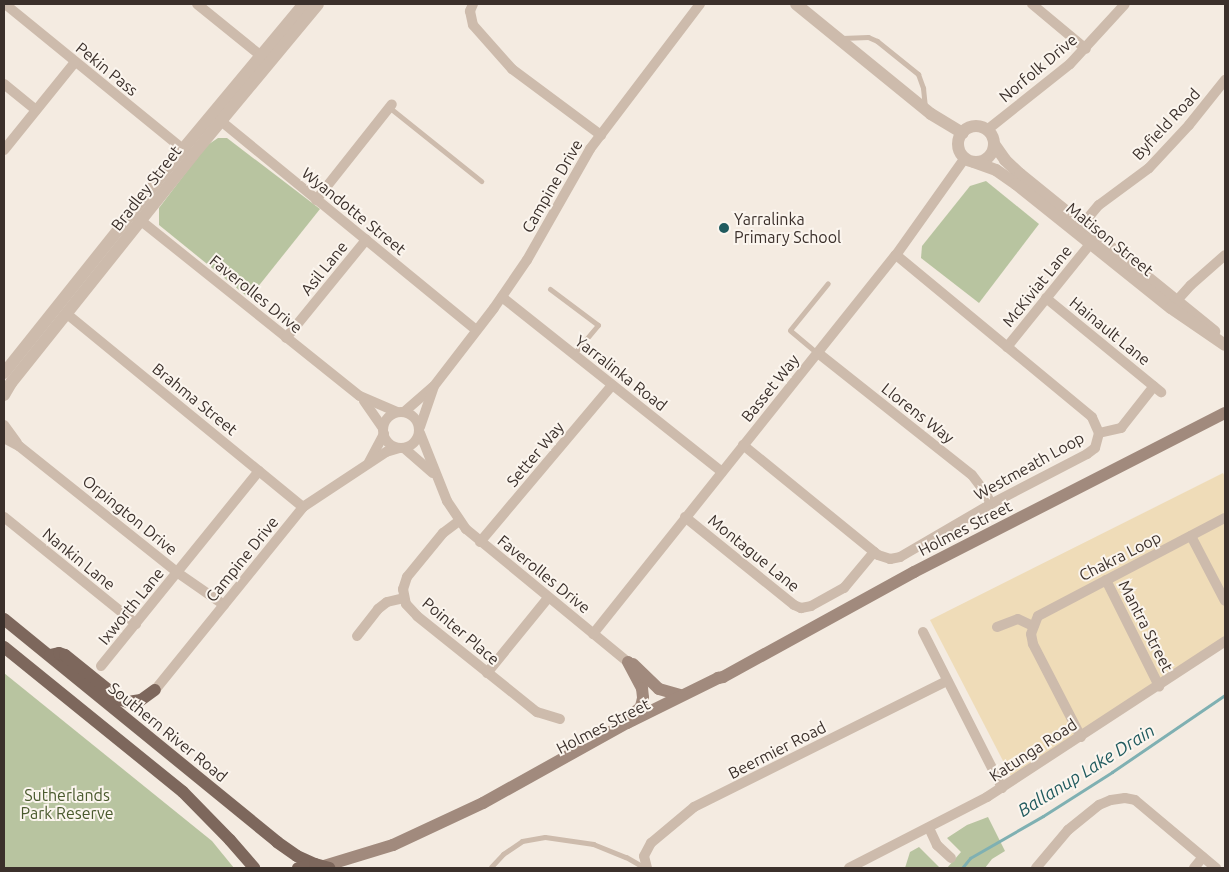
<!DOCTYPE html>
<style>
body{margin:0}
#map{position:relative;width:1229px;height:872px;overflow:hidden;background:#f4ebe1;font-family:Ubuntu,sans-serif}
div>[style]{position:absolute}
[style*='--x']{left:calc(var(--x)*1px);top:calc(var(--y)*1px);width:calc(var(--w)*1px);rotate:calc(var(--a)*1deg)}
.green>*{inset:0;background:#b8c4a0}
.sand>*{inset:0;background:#efdcb8}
.stream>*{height:3px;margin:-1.5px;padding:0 1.5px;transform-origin:1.5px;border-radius:1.5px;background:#7fb0b2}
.service>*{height:5px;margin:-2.5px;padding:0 2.5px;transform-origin:2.5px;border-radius:2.5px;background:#cdbbac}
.minor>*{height:10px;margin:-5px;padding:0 5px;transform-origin:5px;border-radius:5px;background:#cdbbac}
.minor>.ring{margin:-5px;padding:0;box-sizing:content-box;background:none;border:10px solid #cdbbac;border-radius:50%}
.tertiary>*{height:12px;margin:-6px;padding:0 6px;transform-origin:6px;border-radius:6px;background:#cdbbac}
.tertiary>.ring{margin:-6px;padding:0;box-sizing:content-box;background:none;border:12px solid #cdbbac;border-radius:50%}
.secondary>*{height:12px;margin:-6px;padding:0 6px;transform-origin:6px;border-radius:6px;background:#a18a7d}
.primary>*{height:12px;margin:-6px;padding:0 6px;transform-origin:6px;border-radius:6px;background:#7d675c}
.dots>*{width:14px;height:14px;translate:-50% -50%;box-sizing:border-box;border:2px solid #fbf5ee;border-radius:50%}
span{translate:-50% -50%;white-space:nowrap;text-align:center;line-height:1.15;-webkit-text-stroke:4px #fbf5ee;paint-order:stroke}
.street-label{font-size:16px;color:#3b302b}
.poi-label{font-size:16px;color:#3b302b}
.left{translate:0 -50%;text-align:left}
.park-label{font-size:16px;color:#4a5a2e}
.water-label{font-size:18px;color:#1f5a5e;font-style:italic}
.frame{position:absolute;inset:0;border:5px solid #3b302b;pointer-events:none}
</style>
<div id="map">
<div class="green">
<i style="clip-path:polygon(218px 138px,227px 138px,320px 209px,249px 298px,159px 225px,159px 208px,206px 146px)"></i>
<i style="clip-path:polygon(986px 181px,1039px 224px,979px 303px,921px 258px,922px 246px,970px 186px)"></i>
<i style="clip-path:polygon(4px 673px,212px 841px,234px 868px,4px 868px)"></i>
<i style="clip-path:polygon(988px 817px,1005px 851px,992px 859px,985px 868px,947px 868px,961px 852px,947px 838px,967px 825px)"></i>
<i style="clip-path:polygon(919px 847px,940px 868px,905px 868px,910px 852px)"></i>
</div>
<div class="sand">
<i style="clip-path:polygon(1223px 473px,1225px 477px,1225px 643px,1015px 784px,930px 620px)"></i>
</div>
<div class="stream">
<i style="--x:962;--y:868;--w:13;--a:-51"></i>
<i style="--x:970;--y:858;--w:84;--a:-29.9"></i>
<i style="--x:1043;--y:816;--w:82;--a:-32.5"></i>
<i style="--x:1112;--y:772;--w:137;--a:-34.3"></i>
</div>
<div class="service">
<i style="--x:842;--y:38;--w:26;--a:-2"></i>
<i style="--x:868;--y:37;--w:10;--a:24"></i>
<i style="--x:877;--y:41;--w:53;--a:38.8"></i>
<i style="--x:918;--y:74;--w:15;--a:70"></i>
<i style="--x:923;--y:88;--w:18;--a:84"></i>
<i style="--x:390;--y:108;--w:117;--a:38.7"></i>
<i style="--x:550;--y:289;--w:60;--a:36.9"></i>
<i style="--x:598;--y:325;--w:38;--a:130"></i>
<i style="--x:817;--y:353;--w:35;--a:-140"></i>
<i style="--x:790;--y:330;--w:60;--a:-51"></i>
<i style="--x:491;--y:867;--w:18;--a:-47"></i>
<i style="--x:503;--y:854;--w:23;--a:-34"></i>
<i style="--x:522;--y:841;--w:23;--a:-10"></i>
<i style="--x:545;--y:837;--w:49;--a:8.3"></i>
<i style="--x:593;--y:844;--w:35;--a:22"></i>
<i style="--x:626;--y:857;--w:22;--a:30"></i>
</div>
<div class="minor">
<i style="--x:5;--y:4;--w:236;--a:39.2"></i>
<i style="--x:197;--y:4;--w:87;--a:39"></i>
<i style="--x:473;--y:4;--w:8;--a:113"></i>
<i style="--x:470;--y:11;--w:14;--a:78"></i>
<i style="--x:473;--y:25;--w:59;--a:48.4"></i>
<i style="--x:512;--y:69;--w:111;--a:36.6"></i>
<i style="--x:1032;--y:4;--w:70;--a:39.8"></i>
<i style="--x:4;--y:84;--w:41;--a:39.1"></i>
<i style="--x:216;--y:117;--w:336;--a:39.3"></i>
<i style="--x:987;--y:130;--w:106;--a:-38.5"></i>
<i style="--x:1070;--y:64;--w:81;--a:-47.5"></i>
<i style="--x:4;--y:150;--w:113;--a:-51.1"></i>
<i style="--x:316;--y:200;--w:122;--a:-51.6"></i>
<i style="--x:135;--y:216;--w:288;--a:38.7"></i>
<i style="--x:360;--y:396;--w:40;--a:23.4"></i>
<i style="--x:1082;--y:225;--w:26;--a:-50"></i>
<i style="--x:1099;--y:205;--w:62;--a:-36.5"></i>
<i style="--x:1149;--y:168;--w:59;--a:-47.1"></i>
<i style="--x:1189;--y:125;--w:58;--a:-51.3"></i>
<i style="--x:502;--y:297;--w:281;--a:38.5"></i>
<i style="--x:1046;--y:298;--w:149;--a:39.3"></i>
<i style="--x:1172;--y:306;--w:28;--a:-48"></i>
<i style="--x:1191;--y:285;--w:45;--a:-41.4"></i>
<i style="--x:67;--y:314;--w:305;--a:39.3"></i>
<i style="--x:286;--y:338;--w:127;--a:-50.8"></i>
<i style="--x:1007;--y:347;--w:132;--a:-51.1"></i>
<i style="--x:818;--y:353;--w:196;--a:38.4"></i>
<i style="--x:972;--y:475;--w:21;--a:53"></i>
<i style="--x:985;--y:492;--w:13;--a:63"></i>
<i style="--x:364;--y:401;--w:33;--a:55"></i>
<i class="ring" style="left:383px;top:412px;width:26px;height:26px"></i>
<i style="--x:404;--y:412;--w:38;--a:-41"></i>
<i style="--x:4;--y:425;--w:22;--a:54"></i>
<i style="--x:420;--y:427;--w:43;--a:-71.1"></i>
<i style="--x:434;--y:386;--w:98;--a:-52.4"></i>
<i style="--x:494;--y:308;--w:58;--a:-55.5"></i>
<i style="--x:527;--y:260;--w:128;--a:-60.4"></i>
<i style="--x:590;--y:149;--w:182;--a:-52.8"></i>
<i style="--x:420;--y:433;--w:73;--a:68.3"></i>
<i style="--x:447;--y:501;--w:34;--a:56"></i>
<i style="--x:466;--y:529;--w:210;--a:39.4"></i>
<i style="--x:1099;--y:433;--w:23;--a:-13"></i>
<i style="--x:1121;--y:428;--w:53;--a:-51.8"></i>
<i style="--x:4;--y:438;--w:17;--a:28"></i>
<i style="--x:19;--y:446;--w:203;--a:38.6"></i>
<i style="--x:178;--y:573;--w:56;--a:34.8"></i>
<i style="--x:743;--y:445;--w:174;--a:39.2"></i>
<i style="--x:878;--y:555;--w:13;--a:18"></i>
<i style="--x:890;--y:559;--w:10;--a:-11"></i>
<i style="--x:900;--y:557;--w:105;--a:-30.2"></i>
<i style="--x:991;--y:504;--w:108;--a:-27.5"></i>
<i style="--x:1087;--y:454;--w:10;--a:-37"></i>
<i style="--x:1095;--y:448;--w:16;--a:-75"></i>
<i style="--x:1099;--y:433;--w:17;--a:-114"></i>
<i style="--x:1092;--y:417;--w:254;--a:-140.4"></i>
<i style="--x:404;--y:448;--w:38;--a:41"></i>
<i style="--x:369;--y:462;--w:32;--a:-62"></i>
<i style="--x:4;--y:517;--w:170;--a:39"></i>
<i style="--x:685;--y:517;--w:140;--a:38.9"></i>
<i style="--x:794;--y:605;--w:8;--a:23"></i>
<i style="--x:801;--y:608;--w:10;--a:-11"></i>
<i style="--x:811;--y:606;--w:38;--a:-29"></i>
<i style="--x:844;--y:588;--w:47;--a:-50.2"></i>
<i style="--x:459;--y:521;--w:20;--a:143"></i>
<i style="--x:443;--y:533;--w:57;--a:129.3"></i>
<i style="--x:407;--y:577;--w:13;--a:108"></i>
<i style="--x:403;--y:589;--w:15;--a:79"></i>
<i style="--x:406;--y:604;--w:16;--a:47"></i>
<i style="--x:417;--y:616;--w:154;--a:38.7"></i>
<i style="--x:537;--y:712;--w:24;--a:17"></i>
<i style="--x:1191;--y:536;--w:73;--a:62.4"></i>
<i style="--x:480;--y:542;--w:205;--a:-49.9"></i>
<i style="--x:1106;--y:580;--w:119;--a:63.4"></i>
<i style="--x:997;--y:627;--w:22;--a:-21"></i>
<i style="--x:1018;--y:619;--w:17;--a:25"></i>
<i style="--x:923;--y:632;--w:175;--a:63.1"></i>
<i style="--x:593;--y:634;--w:485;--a:-51.4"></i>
<i style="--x:896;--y:255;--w:119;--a:-54.6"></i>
<i style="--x:357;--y:636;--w:34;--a:-52"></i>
<i style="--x:378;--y:609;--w:11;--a:-38"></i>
<i style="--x:387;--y:602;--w:17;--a:-13"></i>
<i style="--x:101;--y:666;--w:251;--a:-51"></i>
<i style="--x:487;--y:673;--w:97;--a:-50.9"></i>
<i style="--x:155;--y:690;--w:235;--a:-51"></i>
<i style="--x:303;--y:507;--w:100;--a:-33.5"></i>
<i style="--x:386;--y:452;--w:14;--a:-17"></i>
<i style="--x:1081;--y:737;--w:105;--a:-117.3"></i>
<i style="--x:1033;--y:644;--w:10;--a:-101"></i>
<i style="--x:1031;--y:634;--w:19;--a:-69"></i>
<i style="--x:1038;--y:616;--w:211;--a:-27.7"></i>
<i style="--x:929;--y:828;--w:19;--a:65"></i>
<i style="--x:937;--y:845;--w:19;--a:43"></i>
<i style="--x:647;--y:868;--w:12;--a:-104"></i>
<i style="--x:644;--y:856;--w:15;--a:-62"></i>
<i style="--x:651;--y:843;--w:56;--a:-39.9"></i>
<i style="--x:694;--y:807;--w:283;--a:-26.5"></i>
<i style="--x:849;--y:868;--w:155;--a:-27.2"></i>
<i style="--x:987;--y:797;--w:285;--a:-33.2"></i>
<i style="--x:1036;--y:868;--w:50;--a:-49.9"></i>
<i style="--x:1068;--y:830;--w:40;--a:-39"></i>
<i style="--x:1099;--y:805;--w:13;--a:-23"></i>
<i style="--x:1111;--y:800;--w:14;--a:-8"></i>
<i style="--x:1125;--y:798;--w:10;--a:11"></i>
<i style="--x:1135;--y:800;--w:106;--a:40"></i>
<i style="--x:1194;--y:868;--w:14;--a:-51"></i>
</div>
<div class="tertiary">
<i style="--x:796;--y:4;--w:174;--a:39.2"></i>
<i style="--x:931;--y:114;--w:37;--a:31"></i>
<i class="ring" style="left:958px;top:126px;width:24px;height:24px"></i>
<i style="--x:994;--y:144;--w:19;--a:55"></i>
<i style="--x:1005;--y:160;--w:21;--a:43"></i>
<i style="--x:1020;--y:174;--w:250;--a:39"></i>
<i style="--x:974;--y:162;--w:23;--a:20"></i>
<i style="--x:996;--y:170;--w:24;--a:35"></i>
<i style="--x:1016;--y:184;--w:198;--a:38.7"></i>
<i style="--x:1171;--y:308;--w:65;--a:34.4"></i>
<i style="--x:4;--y:373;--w:287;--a:-51.4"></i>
<i style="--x:183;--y:149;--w:189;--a:-50.2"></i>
<i style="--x:4;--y:395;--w:14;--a:-60"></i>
<i style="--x:11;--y:383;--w:290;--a:-51.4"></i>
<i style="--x:192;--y:156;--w:197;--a:-50.3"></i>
</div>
<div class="secondary">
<i style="--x:628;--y:662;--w:30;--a:62"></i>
<i style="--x:642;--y:688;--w:10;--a:84"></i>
<i style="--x:643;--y:698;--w:9;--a:103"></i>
<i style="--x:641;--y:707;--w:16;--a:140"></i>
<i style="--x:633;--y:664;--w:36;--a:44"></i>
<i style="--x:659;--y:689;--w:22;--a:16"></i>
<i style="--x:324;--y:866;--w:72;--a:-16.9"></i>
<i style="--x:393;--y:845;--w:99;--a:-25"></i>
<i style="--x:483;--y:803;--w:165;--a:-29.1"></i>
<i style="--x:627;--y:723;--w:102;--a:-26.3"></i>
<i style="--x:718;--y:678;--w:5;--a:-11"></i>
<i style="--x:723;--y:677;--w:218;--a:-28.8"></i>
<i style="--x:914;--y:572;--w:349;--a:-27.1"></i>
</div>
<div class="primary">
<i style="--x:4;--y:619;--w:353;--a:39.2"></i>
<i style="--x:277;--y:842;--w:24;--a:35"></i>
<i style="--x:297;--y:856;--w:20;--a:24"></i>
<i style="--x:4;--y:647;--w:230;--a:39"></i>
<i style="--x:183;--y:792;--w:67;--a:45.6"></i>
<i style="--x:230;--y:840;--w:37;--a:49"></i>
<i style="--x:50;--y:655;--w:9;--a:-13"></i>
<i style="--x:59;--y:653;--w:6;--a:18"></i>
<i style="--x:65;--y:655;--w:72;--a:38.8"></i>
<i style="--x:121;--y:700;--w:7;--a:16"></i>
<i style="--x:128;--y:702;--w:13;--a:-9"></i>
<i style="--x:141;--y:700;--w:17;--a:-36"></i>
<i style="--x:298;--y:868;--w:17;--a:-13"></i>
<i style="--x:315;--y:864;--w:15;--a:16"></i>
</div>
<div class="dots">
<i style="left:724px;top:228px;background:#1f5a5e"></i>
</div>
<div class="street-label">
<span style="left:1038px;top:68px;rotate:-40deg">Norfolk Drive</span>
<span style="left:107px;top:69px;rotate:39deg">Pekin Pass</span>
<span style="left:1166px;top:124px;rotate:-47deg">Byfield Road</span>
<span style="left:552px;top:186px;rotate:-60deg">Campine Drive</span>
<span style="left:146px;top:188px;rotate:-52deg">Bradley Street</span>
<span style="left:354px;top:211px;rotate:39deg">Wyandotte Street</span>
<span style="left:1110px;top:239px;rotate:39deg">Matison Street</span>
<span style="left:324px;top:268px;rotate:-51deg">Asil Lane</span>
<span style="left:1037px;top:286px;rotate:-51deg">McKiviat Lane</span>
<span style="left:256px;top:294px;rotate:39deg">Faverolles Drive</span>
<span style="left:1110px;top:331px;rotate:39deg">Hainault Lane</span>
<span style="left:621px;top:373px;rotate:38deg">Yarralinka Road</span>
<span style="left:770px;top:388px;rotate:-51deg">Basset Way</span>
<span style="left:195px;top:399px;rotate:39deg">Brahma Street</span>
<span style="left:918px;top:413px;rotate:38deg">Llorens Way</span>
<span style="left:535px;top:454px;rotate:-50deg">Setter Way</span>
<span style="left:1029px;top:466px;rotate:-29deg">Westmeath Loop</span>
<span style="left:130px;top:515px;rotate:39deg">Orpington Drive</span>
<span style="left:965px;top:528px;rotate:-27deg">Holmes Street</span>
<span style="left:754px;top:553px;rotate:39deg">Montague Lane</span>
<span style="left:1120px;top:556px;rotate:-27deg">Chakra Loop</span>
<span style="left:79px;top:559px;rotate:39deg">Nankin Lane</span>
<span style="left:242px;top:559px;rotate:-51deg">Campine Drive</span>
<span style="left:544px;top:574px;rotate:39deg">Faverolles Drive</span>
<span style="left:131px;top:606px;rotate:-51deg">Ixworth Lane</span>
<span style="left:1146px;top:626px;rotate:63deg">Mantra Street</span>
<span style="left:461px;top:631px;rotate:40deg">Pointer Place</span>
<span style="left:603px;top:726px;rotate:-27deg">Holmes Street</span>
<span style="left:168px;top:732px;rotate:39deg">Southern River Road</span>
<span style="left:777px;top:750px;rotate:-27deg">Beermier Road</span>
<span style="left:1033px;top:750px;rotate:-33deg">Katunga Road</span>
</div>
<div class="poi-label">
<span class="left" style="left:734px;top:228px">Yarralinka<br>Primary School</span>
</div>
<div class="park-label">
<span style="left:67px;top:804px">Sutherlands<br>Park Reserve</span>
</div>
<div class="water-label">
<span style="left:1086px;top:770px;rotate:-32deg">Ballanup Lake Drain</span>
</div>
<div class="frame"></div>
</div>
